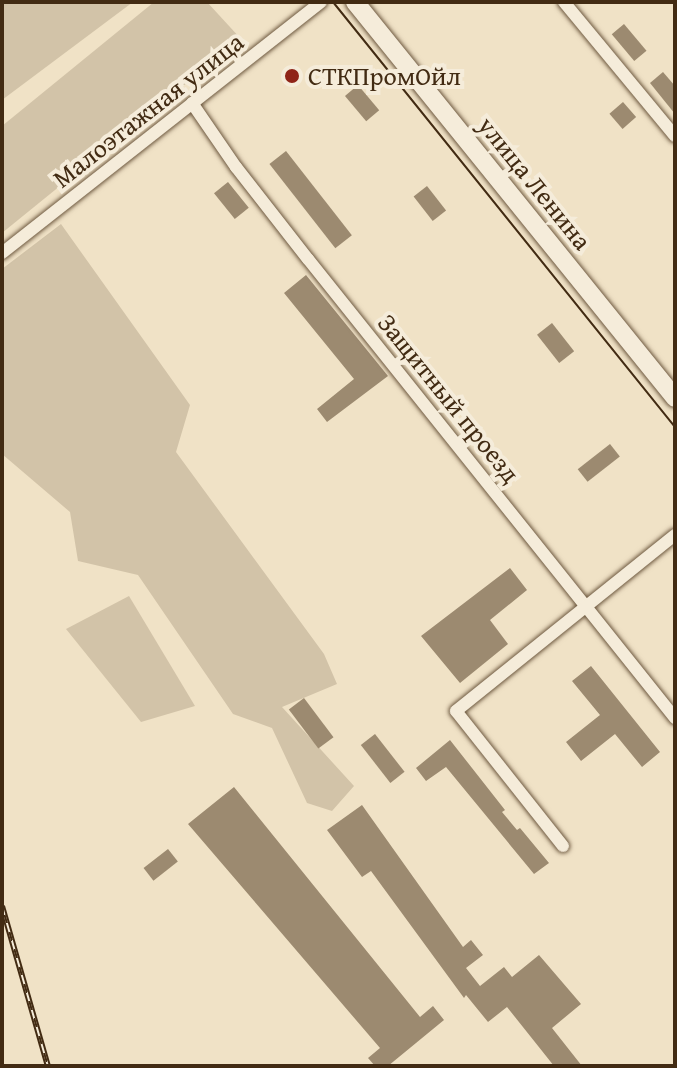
<!DOCTYPE html>
<meta charset="utf-8">
<style>
body{margin:0}
#map{position:relative;width:677px;height:1068px;overflow:hidden;background:#f0e2c6;font-family:"Gentium Book Plus",serif}
div>[style]{position:absolute}
[style*='--x']{left:calc(var(--x)*1px);top:calc(var(--y)*1px);width:calc(var(--w)*1px);rotate:calc(var(--a)*1deg)}
.green>*{inset:0;background:#d2c3a8}
.building>*{inset:0;background:#9c8a70;transform-origin:0 0}
.roads{filter:drop-shadow(0 0 2px #6e5940) drop-shadow(0 0 2px #6e5940)}
.street>*{height:12px;margin:-6px;padding:0 6px;transform-origin:6px;border-radius:6px;background:#f5ecda}
.secondary>*{height:18px;margin:-9px;padding:0 9px;transform-origin:9px;border-radius:9px;background:#f5ecda}
.tram>*{height:2px;margin:-1px;padding:0 1px;transform-origin:1px;border-radius:1px;background:#422b13}
.rail>*{height:6px;margin-top:-3px;transform-origin:0;background:repeating-linear-gradient(90deg,#f5ecda 0 9px,#422b13 0 18px);box-sizing:border-box;border-block:2px solid #422b13}
.dots>*{width:22px;height:22px;translate:-50% -50%;box-sizing:border-box;border:4px solid #f5ecda;border-radius:50%}
span{translate:-50% -50%;white-space:nowrap;text-align:center;line-height:1.15;-webkit-text-stroke:8px #f5ecda;paint-order:stroke}
.poi-label{font-size:26px;color:#422b13}
.left{translate:0 -50%;text-align:left}
.street-label{font-size:26px;color:#422b13}
.frame{position:absolute;inset:0;border:4px solid #422b13;pointer-events:none}
</style>
<div id="map">
<div class="green">
<i style="clip-path:polygon(2px 2px,133px 2px,2px 100px)"></i>
<i style="clip-path:polygon(154px 2px,207px 2px,241px 39px,2px 233px,2px 126px)"></i>
<i style="clip-path:polygon(61px 224px,190px 405px,176px 452px,324px 654px,337px 684px,282px 707px,354px 786px,332px 811px,307px 803px,272px 728px,233px 714px,138px 575px,78px 561px,70px 512px,2px 454px,2px 269px)"></i>
<i style="clip-path:polygon(129px 596px,195px 706px,141px 722px,66px 629px)"></i>
</div>
<div class="building">
<i style="left:624px;top:24px;width:35px;height:16px;rotate:50deg"></i>
<i style="clip-path:polygon(663px 72px,675px 86px,675px 114px,650px 83px)"></i>
<i style="left:358px;top:85px;width:33px;height:17px;rotate:50deg"></i>
<i style="left:623px;top:102px;width:20px;height:18px;rotate:49deg"></i>
<i style="left:286px;top:151px;width:107px;height:21px;rotate:52deg"></i>
<i style="left:228px;top:182px;width:33px;height:18px;rotate:51deg"></i>
<i style="left:427px;top:186px;width:31px;height:17px;rotate:52deg"></i>
<i style="clip-path:polygon(306px 275px,388px 376px,327px 422px,317px 409px,354px 379px,284px 293px)"></i>
<i style="left:552px;top:323px;width:36px;height:19px;rotate:52deg"></i>
<i style="left:610px;top:444px;width:16px;height:41px;rotate:52deg"></i>
<i style="clip-path:polygon(510px 568px,527px 590px,490px 620px,508px 644px,460px 683px,421px 636px)"></i>
<i style="clip-path:polygon(591px 666px,660px 752px,642px 767px,615px 734px,581px 761px,566px 742px,600px 715px,572px 681px)"></i>
<i style="left:304px;top:698px;width:49px;height:19px;rotate:53deg"></i>
<i style="left:375px;top:734px;width:48px;height:18px;rotate:52deg"></i>
<i style="clip-path:polygon(450px 740px,505px 810px,502px 812px,517px 830px,520px 828px,549px 863px,534px 874px,446px 767px,426px 781px,416px 768px)"></i>
<i style="clip-path:polygon(234px 787px,420px 1017px,433px 1006px,444px 1020px,388px 1066px,375px 1066px,368px 1058px,380px 1048px,188px 824px)"></i>
<i style="clip-path:polygon(362px 805px,463px 947px,471px 940px,483px 955px,466px 968px,480px 986px,504px 967px,512px 977px,539px 955px,581px 1004px,552px 1028px,582px 1066px,554px 1066px,507px 1007px,488px 1022px,466px 995px,464px 998px,371px 871px,362px 877px,327px 830px)"></i>
<i style="left:168px;top:849px;width:16px;height:31px;rotate:52deg"></i>
</div>
<div class="roads">
<div class="street">
<i style="--x:564;--y:2;--w:174;--a:50.4"></i>
<i style="--x:192;--y:103;--w:78;--a:55.5"></i>
<i style="--x:236;--y:167;--w:117;--a:52"></i>
<i style="--x:308;--y:259;--w:588;--a:51.36"></i>
<i style="--x:2;--y:253;--w:406;--a:-38.2"></i>
<i style="--x:563;--y:846;--w:172;--a:-128.4"></i>
<i style="--x:456;--y:711;--w:281;--a:-38.8"></i>
</div>
<div class="secondary">
<i style="--x:355;--y:2;--w:509;--a:51.06"></i>
</div>
</div>
<div class="tram">
<i style="--x:333;--y:2;--w:546;--a:51.18"></i>
</div>
<div class="rail">
<i style="--x:2;--y:906;--w:166;--a:74"></i>
</div>
<div class="dots">
<i style="left:292px;top:76px;background:#8f2418"></i>
</div>
<div class="poi-label">
<span class="left" style="left:308px;top:76px">СТКПромОйл</span>
</div>
<div class="street-label">
<span style="left:148px;top:110px;rotate:-38deg">Малоэтажная улица</span>
<span style="left:535px;top:183px;rotate:51deg">улица Ленина</span>
<span style="left:449px;top:398px;rotate:51deg">Защитный проезд</span>
</div>
<div class="frame"></div>
</div>
